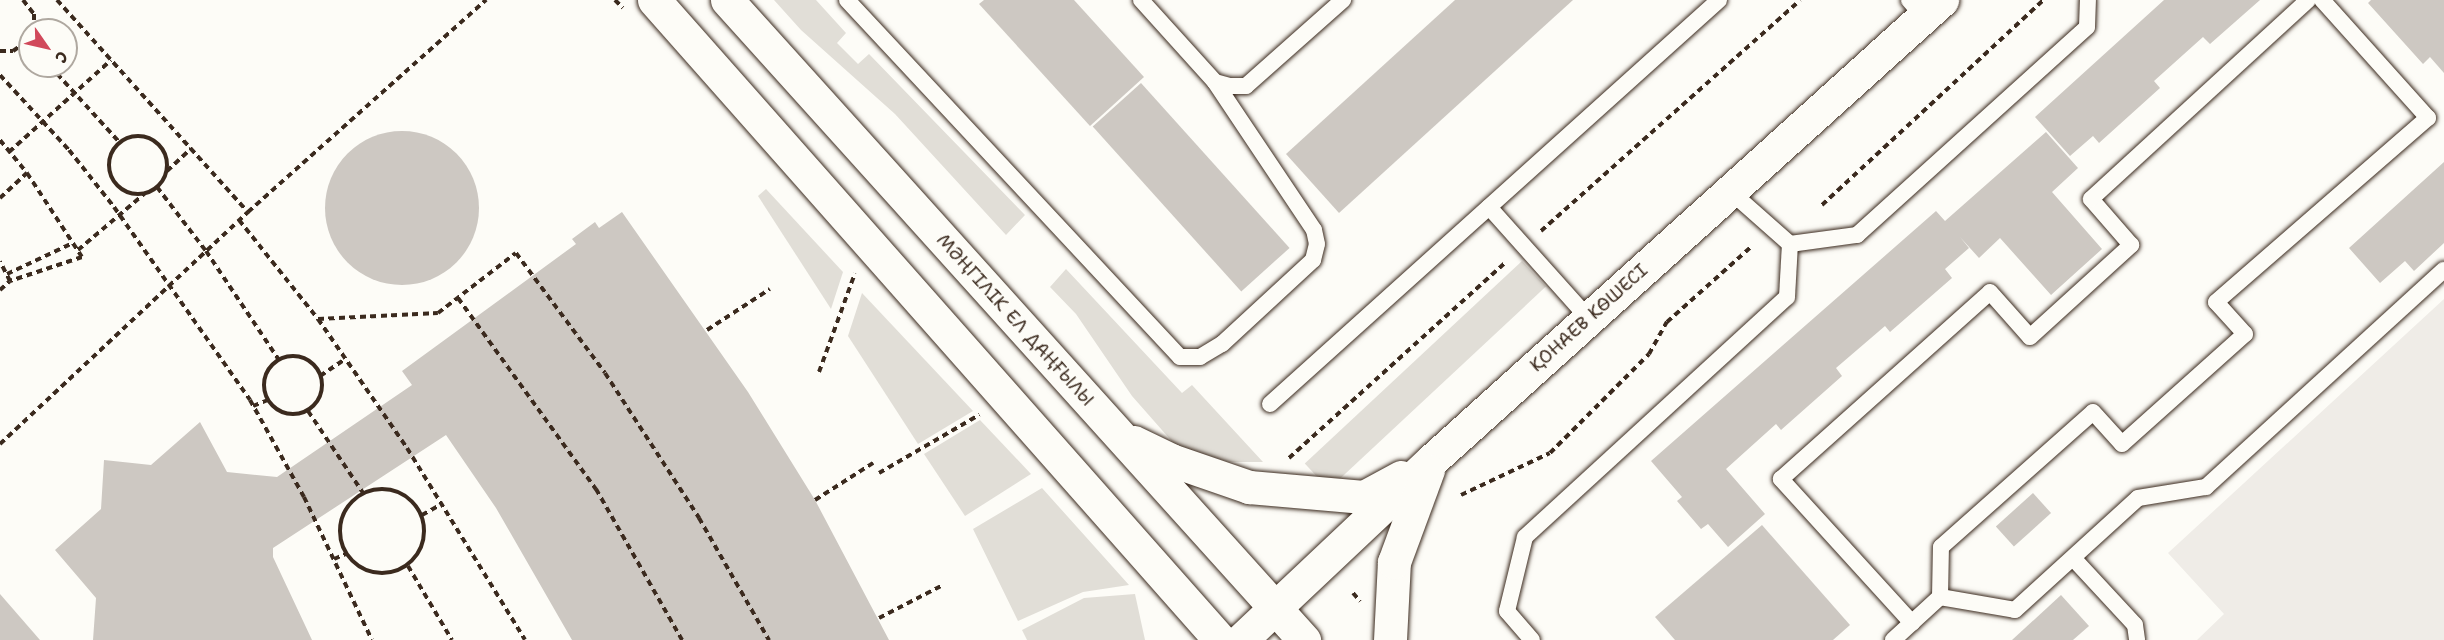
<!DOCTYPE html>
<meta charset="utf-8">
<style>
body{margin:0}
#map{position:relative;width:2444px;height:640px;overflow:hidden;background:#fdfcf7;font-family:"Shantell Sans",sans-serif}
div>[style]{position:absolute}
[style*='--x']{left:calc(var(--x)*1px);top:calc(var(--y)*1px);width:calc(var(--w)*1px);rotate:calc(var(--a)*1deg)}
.built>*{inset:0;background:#efece7}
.green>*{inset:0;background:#e1ded7;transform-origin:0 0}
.building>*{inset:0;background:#cdc8c2;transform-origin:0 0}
.round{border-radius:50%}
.path>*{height:4px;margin-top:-2px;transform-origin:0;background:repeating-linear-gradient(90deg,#3b2a1e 0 6px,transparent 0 10.5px)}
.path>.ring{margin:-2px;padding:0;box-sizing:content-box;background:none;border:4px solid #3b2a1e;border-radius:50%}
.roads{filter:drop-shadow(0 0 2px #3b2a1e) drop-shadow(0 0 2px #3b2a1e)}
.service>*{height:16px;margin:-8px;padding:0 8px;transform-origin:8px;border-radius:8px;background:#fdfcf7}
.secondary>*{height:33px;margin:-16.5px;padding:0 16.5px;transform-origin:16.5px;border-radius:16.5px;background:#fdfcf7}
span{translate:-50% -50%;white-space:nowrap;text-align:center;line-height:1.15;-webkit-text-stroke:4.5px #fdfcf7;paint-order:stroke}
.street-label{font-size:18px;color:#3b2a1e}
.north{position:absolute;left:18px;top:18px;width:60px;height:60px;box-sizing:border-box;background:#fdfcf7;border:2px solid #afa8a0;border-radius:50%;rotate:124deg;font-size:16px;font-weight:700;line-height:24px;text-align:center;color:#3b2a1e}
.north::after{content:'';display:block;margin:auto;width:21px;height:27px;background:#d1495b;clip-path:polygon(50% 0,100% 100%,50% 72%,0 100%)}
</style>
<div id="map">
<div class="built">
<i style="clip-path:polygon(2444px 299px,2444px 640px,2197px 640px,2224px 614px,2168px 553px)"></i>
</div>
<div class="green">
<i style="clip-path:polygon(774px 0,816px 0,846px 33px,837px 43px,858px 64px,869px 54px,1025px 215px,1006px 235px,895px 114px,801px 30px)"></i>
<i style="clip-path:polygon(766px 189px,843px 272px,831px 309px,758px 196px)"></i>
<i style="left:1522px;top:261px;width:35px;height:297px;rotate:47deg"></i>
<i style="clip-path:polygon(1066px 269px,1182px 393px,1192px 385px,1263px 462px,1229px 462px,1176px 446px,1132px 396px,1076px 314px,1050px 287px)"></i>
<i style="clip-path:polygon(862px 293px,973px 411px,918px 444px,848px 336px)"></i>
<i style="clip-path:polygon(980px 420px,1031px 474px,965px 516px,924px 454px)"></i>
<i style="clip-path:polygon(1042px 488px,1129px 585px,1083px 592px,1018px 621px,973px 529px)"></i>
<i style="clip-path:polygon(1135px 594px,1145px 640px,1027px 640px,1022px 630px,1084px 598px)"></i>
</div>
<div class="building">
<i style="clip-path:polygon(984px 0,1074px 0,1144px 77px,1090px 126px,979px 4px)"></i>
<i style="clip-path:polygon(1455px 0,1573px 0,1339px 213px,1286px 154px)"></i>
<i style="clip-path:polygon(2164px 0,2260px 0,2210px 44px,2203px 37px,2154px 81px,2160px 88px,2099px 143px,2093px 136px,2070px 156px,2035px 117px)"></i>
<i style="clip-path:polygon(2371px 0,2444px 0,2444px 73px,2430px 57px,2423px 64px,2368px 3px)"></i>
<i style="left:1141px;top:83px;width:222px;height:65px;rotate:48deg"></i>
<i class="round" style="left:325px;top:131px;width:154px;height:154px"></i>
<i style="clip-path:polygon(2046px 132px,2078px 168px,2052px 192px,2102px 249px,2051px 295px,2000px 238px,1979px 258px,1960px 237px,1969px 248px,1945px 269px,1952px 278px,1890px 332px,1885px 326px,1836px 368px,1842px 376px,1781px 430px,1776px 424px,1726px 469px,1765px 514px,1728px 547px,1708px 524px,1701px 529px,1677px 501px,1682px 497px,1651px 461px,1936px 211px,1945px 221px)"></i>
<i style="clip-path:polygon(2444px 162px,2444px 243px,2414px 271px,2405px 261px,2380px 283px,2349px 248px)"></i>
<i style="clip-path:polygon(622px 212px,748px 392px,815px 500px,889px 640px,572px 640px,496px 508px,446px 435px,273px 548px,273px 557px,312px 640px,93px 640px,96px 598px,55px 550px,101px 509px,104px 460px,151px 465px,200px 422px,227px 472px,277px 477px,412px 385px,402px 371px,576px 244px,572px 239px,595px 222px,599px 228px)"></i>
<i style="left:2033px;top:493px;width:27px;height:50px;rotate:48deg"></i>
<i style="clip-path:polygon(1762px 525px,1850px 625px,1833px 640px,1675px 640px,1655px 617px)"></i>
<i style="clip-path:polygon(0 594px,40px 640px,0 640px)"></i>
<i style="clip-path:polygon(2061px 595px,2089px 626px,2073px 640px,2012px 640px)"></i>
</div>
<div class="path">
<i style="--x:23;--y:0;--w:18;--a:52"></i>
<i style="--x:34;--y:14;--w:16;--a:90"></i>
<i style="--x:57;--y:0;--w:285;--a:48"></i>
<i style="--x:615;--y:0;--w:11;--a:45"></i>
<i style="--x:0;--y:51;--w:13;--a:0"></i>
<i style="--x:13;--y:51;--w:21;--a:-35"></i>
<i style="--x:50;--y:66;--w:104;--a:47.7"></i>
<i style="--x:0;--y:75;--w:102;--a:47.4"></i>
<i style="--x:69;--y:150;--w:73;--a:51.7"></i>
<i style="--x:114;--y:207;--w:236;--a:54.8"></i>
<i style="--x:250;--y:400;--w:111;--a:60.9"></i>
<i style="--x:304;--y:497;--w:158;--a:64.6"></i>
<i class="ring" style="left:109px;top:136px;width:54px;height:54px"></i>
<i style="--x:0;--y:140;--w:43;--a:50.7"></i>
<i style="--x:27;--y:173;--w:100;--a:56.8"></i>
<i style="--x:82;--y:257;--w:76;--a:161.6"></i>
<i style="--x:10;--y:281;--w:22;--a:-117"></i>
<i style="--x:9;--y:152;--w:137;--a:-42"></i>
<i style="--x:167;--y:171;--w:33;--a:-43"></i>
<i style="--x:157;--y:187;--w:81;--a:52.6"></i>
<i style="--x:206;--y:251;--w:131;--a:56.2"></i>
<i style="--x:0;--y:198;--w:37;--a:-43"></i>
<i style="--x:1822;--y:205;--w:301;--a:-42.8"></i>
<i style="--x:239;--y:220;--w:127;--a:51.4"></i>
<i style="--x:318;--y:319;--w:157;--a:55.4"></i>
<i style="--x:407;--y:448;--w:225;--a:58.4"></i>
<i style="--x:1541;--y:231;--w:347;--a:-41.7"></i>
<i style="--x:78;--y:250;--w:87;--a:-40.3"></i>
<i style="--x:7;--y:274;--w:73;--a:-25.2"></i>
<i style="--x:0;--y:290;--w:13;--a:-42"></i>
<i style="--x:458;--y:298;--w:236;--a:54.2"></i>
<i style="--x:596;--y:489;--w:174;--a:60.3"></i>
<i style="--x:318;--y:319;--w:120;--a:-2.9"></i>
<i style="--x:438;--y:313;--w:98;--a:-37.6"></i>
<i style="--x:516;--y:253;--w:149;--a:53.4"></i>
<i style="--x:605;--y:373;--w:173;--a:57"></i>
<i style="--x:699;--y:518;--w:141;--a:60.2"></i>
<i style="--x:707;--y:330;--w:75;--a:-33.1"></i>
<i class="ring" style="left:264px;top:356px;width:54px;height:54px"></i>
<i style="--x:819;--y:372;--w:105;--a:-70"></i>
<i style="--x:320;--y:376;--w:30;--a:-34"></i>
<i style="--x:253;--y:406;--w:16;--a:-22"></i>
<i style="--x:308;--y:411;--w:99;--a:56.1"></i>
<i style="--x:0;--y:444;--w:340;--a:-43.1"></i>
<i style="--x:248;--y:212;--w:319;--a:-41.7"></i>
<i style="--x:1289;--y:458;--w:292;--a:-42.1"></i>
<i style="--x:879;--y:473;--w:116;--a:-30.1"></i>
<i class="ring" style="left:340px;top:489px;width:80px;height:80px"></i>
<i style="--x:1461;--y:495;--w:98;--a:-25.3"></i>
<i style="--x:1550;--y:453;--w:140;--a:-45"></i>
<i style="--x:1649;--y:354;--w:37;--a:-61"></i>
<i style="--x:1667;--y:322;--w:114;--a:-41.8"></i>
<i style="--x:815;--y:500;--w:69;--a:-32.5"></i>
<i style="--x:422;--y:515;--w:23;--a:-29"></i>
<i style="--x:334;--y:559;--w:13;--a:-23"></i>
<i style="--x:408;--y:566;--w:86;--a:59.3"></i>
<i style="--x:1353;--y:593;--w:11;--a:49"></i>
<i style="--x:879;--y:618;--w:72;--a:-27.3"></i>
</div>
<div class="roads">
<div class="service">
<i style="--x:847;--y:0;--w:488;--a:47"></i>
<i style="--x:1180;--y:357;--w:20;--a:0"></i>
<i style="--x:1200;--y:357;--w:26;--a:-31"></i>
<i style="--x:1222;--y:344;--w:124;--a:-42.7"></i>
<i style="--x:1313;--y:260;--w:16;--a:-76"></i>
<i style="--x:1317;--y:244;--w:14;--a:-102"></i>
<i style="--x:1314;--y:230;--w:178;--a:-123.8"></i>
<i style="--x:1141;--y:0;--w:110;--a:47.9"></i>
<i style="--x:1215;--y:82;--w:16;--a:15"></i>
<i style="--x:1230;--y:86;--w:16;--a:0"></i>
<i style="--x:1246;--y:86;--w:130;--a:-41.6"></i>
<i style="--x:1909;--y:0;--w:21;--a:49"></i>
<i style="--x:1730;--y:191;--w:80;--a:41.5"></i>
<i style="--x:1790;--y:244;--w:68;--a:-7.7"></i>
<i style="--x:1857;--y:235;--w:310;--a:-42.1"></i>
<i style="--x:2087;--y:27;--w:27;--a:-88"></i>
<i style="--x:1489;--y:207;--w:150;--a:48.2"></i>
<i style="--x:1270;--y:404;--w:604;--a:-41.98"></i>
<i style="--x:2073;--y:558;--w:91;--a:47.2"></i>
<i style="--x:2135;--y:625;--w:15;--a:82"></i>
<i style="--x:1940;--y:597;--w:50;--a:-88.9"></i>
<i style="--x:1941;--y:547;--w:203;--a:-41.6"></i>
<i style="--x:2093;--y:412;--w:43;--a:47.8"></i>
<i style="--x:2122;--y:444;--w:165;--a:-41.8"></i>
<i style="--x:2245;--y:334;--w:43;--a:-132.2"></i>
<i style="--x:2216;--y:302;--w:281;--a:-41"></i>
<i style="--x:2428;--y:118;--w:159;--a:-131.9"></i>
<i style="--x:1912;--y:623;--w:195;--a:-132.3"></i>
<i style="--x:1781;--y:479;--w:280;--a:-41.8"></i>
<i style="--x:1990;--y:292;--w:60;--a:48.4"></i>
<i style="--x:2030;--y:337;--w:137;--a:-42.3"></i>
<i style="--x:2131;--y:245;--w:61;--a:-131"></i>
<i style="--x:2091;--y:199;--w:294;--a:-42.5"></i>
<i style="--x:1532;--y:640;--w:38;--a:-131"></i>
<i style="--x:1507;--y:611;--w:76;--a:-76.3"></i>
<i style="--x:1525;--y:537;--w:355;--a:-42.5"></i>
<i style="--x:1787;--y:297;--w:53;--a:-86.8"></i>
<i style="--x:1893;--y:640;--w:64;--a:-42.5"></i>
<i style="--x:1940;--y:597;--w:76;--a:9.8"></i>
<i style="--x:2015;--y:610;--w:166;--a:-42.3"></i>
<i style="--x:2138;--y:498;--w:69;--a:-9.2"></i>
<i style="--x:2206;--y:487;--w:322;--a:-42.4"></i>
</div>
<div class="secondary">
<i style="--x:654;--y:0;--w:854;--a:48.51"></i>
<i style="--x:727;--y:0;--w:862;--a:47.96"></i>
<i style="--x:1134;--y:442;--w:41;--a:25.9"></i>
<i style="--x:1171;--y:460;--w:83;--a:19.1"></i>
<i style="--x:1249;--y:487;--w:115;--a:5"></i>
<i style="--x:1364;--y:497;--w:42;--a:-28.4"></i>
<i style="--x:1241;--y:640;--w:262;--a:-43.3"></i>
<i style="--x:1432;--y:460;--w:687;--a:-42.05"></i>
<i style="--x:1390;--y:640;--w:78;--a:-87.1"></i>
<i style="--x:1394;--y:562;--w:98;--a:-69.7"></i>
</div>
</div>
<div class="street-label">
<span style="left:1589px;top:318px;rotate:-42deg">ҚОНАЕВ КӨШЕСІ</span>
<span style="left:1015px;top:320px;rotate:48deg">МӘҢГІЛІК ЕЛ ДАҢҒЫЛЫ</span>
</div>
<div class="north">С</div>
</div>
